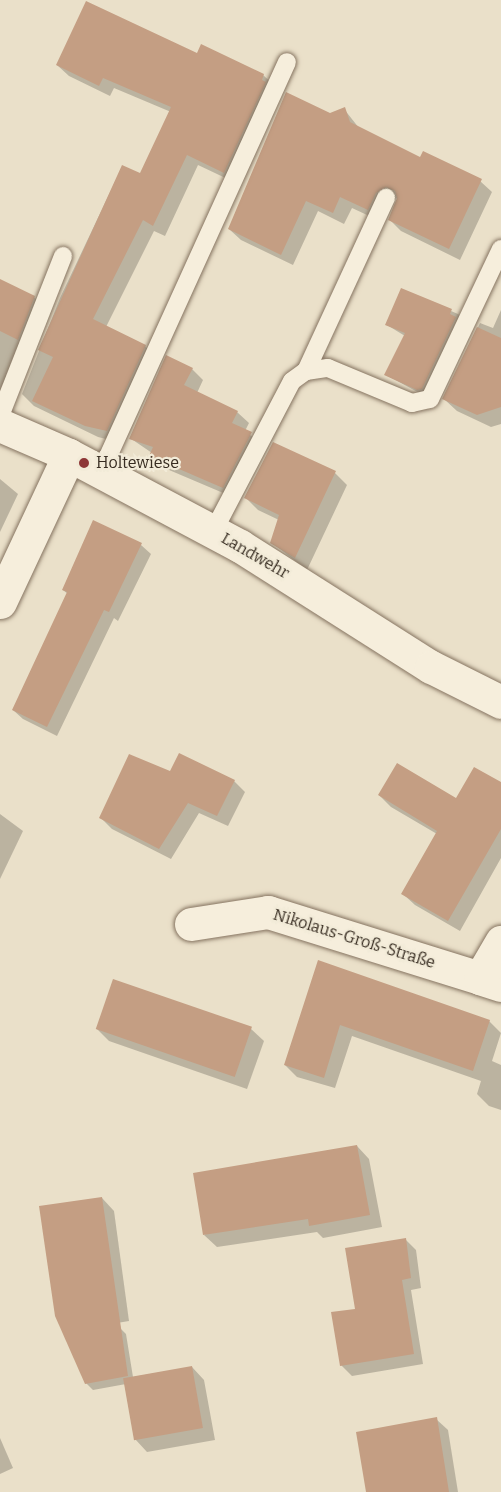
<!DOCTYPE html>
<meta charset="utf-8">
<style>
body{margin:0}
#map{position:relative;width:501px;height:1492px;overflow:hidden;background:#eae0c9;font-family:Bitter,serif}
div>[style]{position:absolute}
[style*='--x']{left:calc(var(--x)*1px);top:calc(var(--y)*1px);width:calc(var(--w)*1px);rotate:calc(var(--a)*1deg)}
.shadow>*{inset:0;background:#0003}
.building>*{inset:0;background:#c49e83;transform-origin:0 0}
.roads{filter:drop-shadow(0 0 2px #857360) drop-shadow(0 0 2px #857360)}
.lane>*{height:18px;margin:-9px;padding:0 9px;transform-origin:9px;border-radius:9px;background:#f6eedc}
.street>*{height:33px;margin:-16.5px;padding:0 16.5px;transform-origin:16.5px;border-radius:16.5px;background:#f6eedc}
.dots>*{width:16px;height:16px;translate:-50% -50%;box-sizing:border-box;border:3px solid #f2ebd8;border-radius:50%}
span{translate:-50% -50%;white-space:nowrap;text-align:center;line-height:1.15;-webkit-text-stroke:4.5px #f2ebd8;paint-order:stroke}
.poi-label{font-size:16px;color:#372c21}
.left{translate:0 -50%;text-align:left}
.street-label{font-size:16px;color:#372c21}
</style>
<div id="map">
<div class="shadow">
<i style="clip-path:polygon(198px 55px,263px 75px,275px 86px,236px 183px,198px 165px,165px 236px,154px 231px,106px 327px,145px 346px,157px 358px,118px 442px,98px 437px,34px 406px,22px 394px,60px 298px,122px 167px,141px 175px,171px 112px,114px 88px,110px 96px,69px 76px,57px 65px)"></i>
<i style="clip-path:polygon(287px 94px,330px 115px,344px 109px,359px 128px,421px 159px,480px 181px,492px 192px,460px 260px,401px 231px,390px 220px,399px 197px,387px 204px,380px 221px,352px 208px,344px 224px,318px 211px,293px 265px,241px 240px,229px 229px)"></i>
<i style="clip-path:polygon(0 280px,34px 297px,47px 310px,13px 396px,0 390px)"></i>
<i style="clip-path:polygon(402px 290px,458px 314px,465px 320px,425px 396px,386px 375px,405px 336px,387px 325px)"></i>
<i style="clip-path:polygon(501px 310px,501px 424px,491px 427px,457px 411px,444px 399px,480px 323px,493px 328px)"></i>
<i style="clip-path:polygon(192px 369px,203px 380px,197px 393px,237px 412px,249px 423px,245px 431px,263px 445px,235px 498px,162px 467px,152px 453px,130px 438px)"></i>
<i style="clip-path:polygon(335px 473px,347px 485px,307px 570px,271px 542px,279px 520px,258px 510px,245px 497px)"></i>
<i style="clip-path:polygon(0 479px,18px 494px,0 532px)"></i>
<i style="clip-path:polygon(141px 545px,151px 554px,118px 621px,114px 618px,57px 736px,23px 719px,13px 710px,68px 594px,63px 590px)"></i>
<i style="clip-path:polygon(171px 773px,234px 781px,245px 792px,228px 826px,199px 813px,171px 859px,112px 829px,101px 818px)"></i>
<i style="clip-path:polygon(501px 784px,501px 858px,460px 931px,415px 905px,403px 894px,437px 834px,391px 807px,379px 795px,457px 800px)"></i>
<i style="clip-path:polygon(0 814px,23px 831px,0 879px)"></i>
<i style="clip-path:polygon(319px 962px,489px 1021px,501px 1033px,492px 1061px,501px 1065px,501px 1110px,489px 1106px,477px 1094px,481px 1081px,352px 1036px,335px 1088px,297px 1077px,285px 1065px)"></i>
<i style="clip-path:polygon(97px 1029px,251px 1029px,264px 1041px,247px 1089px,109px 1041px)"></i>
<i style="clip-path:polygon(357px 1146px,369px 1159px,382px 1227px,323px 1238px,317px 1232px,217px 1247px,204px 1235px)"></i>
<i style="clip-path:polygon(102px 1198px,114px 1211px,129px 1321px,69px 1331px)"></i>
<i style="clip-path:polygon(405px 1239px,416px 1250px,421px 1288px,411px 1290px,423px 1364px,352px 1376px,341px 1365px,357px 1310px)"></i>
<i style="clip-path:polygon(119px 1327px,126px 1334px,133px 1377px,192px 1367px,204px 1380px,215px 1440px,147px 1452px,135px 1439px,126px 1384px,93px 1390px,86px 1383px)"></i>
<i style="clip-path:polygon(436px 1419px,448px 1430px,458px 1492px,367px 1492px)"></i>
<i style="clip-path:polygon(0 1438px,13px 1468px,0 1474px)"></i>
</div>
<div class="building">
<i style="clip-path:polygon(86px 1px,197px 53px,201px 44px,264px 74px,262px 80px,266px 82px,224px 173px,187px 155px,153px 226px,143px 220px,93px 319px,146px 345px,107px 431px,85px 426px,32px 401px,53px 357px,38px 350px,122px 165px,140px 173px,171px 107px,103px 78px,99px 86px,56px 65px)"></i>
<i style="clip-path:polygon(286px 92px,330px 113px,345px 107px,350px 122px,420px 157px,423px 151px,482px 179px,449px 249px,388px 220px,397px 198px,395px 191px,386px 187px,376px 193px,368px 210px,340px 197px,333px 213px,306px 201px,281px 255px,228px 229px)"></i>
<i style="clip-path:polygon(0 279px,35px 296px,18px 340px,0 331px)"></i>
<i style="clip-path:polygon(401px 288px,452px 309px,450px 314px,456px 317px,422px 389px,417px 390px,384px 375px,405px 333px,385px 325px)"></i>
<i style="clip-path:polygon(477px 327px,501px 338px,501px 407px,477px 415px,442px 399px)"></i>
<i style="clip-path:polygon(166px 355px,193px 368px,184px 385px,238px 411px,232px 423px,252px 432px,223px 488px,149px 456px,153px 447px,129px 439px)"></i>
<i style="clip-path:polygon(273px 442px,336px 471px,295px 558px,270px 543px,279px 515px,244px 498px)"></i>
<i style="clip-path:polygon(93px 520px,142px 543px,109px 612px,104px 610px,47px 727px,12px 710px,67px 592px,62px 590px)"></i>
<i style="clip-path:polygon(179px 753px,235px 780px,217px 816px,188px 803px,159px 849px,99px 818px,129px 754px,170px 771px)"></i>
<i style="clip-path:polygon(397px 763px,456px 798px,474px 767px,501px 782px,501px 829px,448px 921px,401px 894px,437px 831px,378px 795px)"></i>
<i style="clip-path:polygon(318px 960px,490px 1020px,473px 1071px,340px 1025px,324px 1078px,284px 1065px)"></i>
<i style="left:113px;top:979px;width:147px;height:53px;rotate:19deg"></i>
<i style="clip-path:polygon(357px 1145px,370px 1215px,309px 1226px,308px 1219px,203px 1235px,193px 1173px)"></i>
<i style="clip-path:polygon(102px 1197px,128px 1376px,85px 1384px,55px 1316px,39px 1206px)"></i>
<i style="clip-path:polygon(406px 1238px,411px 1278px,402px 1280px,414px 1354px,340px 1366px,331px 1312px,355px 1309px,345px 1248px)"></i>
<i style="left:192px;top:1366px;width:63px;height:70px;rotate:80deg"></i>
<i style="clip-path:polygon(437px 1417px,449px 1492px,366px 1492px,356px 1432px)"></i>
</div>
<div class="roads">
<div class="lane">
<i style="--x:306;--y:371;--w:191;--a:-65.2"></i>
<i style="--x:0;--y:416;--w:172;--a:-68.5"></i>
<i style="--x:101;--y:472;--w:450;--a:-65.6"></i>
<i style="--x:213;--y:532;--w:170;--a:-62.4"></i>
<i style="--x:292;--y:381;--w:17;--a:-36"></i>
<i style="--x:306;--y:371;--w:22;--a:-8"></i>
<i style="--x:328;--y:368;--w:91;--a:22.6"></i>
<i style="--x:412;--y:403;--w:18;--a:-13"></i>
<i style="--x:430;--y:399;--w:166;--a:-64.7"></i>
</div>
<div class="street">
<i style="--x:0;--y:425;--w:75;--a:23.5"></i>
<i style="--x:69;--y:455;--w:194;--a:28"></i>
<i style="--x:240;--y:546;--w:226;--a:32.4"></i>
<i style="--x:431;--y:667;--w:78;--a:26.6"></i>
<i style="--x:0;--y:602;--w:162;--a:-64.9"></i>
<i style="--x:191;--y:924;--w:78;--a:-8.9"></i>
<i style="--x:268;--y:912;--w:222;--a:17.3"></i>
<i style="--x:501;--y:985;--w:22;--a:-162"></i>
<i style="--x:480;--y:978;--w:42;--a:-59.7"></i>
</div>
</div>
<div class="dots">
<i style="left:84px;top:463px;background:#8d3636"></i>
</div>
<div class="poi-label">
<span class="left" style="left:96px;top:463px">Holtewiese</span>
</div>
<div class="street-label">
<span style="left:255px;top:556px;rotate:30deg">Landwehr</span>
<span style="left:354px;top:939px;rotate:17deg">Nikolaus-Groß-Straße</span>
</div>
</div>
